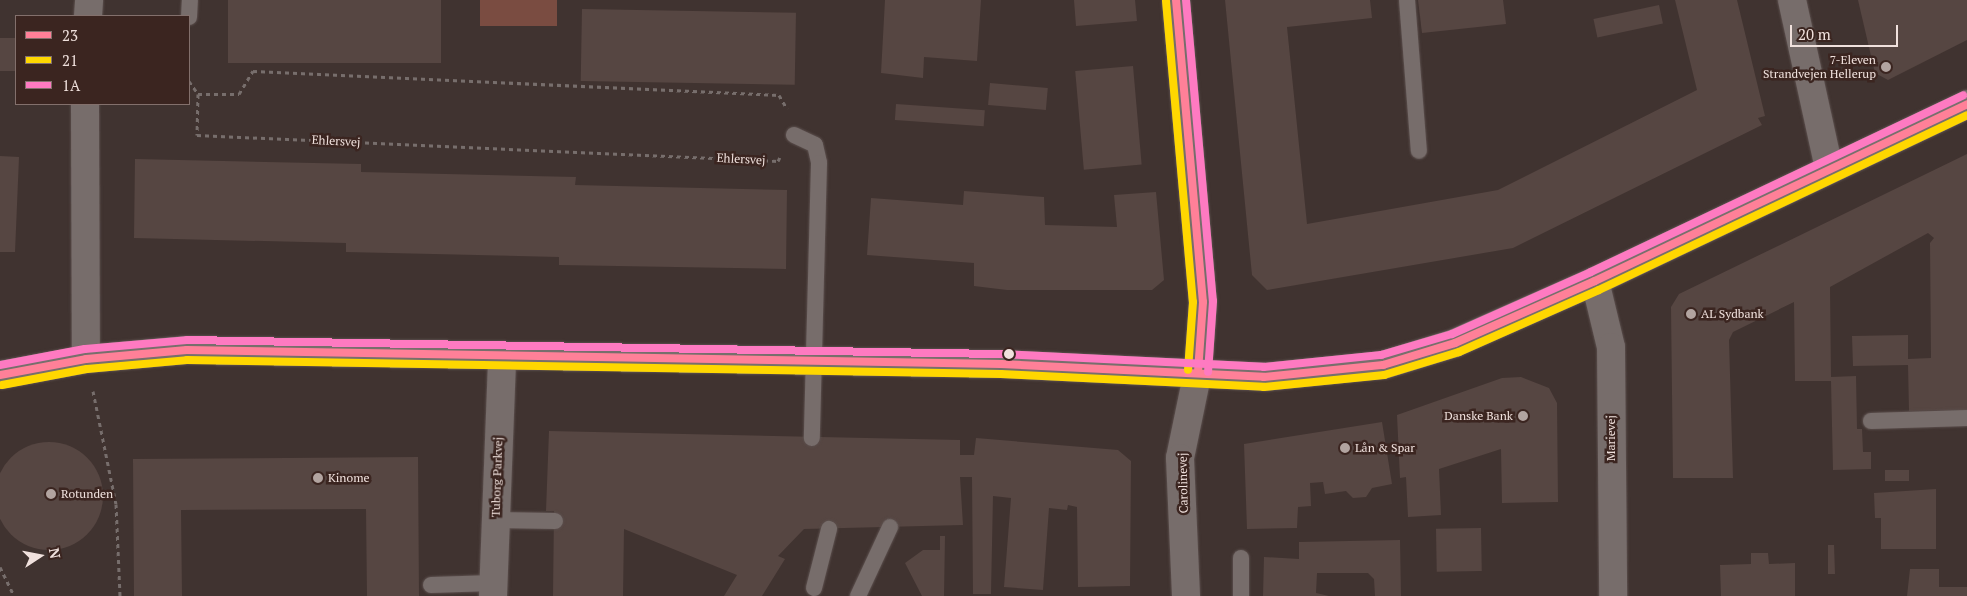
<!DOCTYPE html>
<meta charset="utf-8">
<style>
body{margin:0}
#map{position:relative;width:1967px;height:596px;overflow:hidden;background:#403330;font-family:"PT Serif",serif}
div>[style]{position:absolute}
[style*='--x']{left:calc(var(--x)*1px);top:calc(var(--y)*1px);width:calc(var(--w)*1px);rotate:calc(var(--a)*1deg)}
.green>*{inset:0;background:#7a4c41;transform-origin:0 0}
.building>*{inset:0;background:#564642;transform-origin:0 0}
.round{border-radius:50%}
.path>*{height:3px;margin-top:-1.5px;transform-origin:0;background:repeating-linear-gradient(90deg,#776e6c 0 4px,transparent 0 8px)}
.roads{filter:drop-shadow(0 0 1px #5b4f4d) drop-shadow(0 0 1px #5b4f4d)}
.lane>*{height:16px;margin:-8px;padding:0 8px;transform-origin:8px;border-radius:8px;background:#776d6b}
.street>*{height:28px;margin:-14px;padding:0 14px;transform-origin:14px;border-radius:14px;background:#776d6b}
.secondary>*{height:28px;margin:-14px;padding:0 14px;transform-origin:14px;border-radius:14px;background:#776f6c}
.bus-1>*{height:8px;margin:-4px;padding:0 4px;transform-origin:4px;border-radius:4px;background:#ff8098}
.bus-2>*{height:8px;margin:-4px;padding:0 4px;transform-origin:4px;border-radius:4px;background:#ffd700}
.bus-3>*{height:8px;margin:-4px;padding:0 4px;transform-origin:4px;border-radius:4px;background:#fe7ac1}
.dots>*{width:14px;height:14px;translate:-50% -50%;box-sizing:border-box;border:2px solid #3b2520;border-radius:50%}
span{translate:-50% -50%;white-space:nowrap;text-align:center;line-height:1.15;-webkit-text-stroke:5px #3b2520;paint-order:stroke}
.poi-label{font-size:12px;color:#f0e1dd}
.right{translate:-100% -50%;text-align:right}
.left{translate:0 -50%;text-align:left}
.street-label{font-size:12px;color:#f0e1dd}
.legend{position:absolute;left:15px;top:15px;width:175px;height:90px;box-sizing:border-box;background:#3b2520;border:1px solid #83706c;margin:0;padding:6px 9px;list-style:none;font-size:15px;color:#f0e1dd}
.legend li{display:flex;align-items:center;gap:10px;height:25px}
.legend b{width:25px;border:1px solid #83706c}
.north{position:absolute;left:15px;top:531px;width:50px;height:50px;-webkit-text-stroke:4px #3b2520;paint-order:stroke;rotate:79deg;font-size:14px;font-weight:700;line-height:20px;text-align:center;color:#f0e1dd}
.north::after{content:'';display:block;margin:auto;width:18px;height:22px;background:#f0e1dd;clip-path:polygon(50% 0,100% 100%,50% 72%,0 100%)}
.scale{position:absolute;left:1790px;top:25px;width:108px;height:22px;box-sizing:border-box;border:2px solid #f0e1dd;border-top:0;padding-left:6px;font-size:15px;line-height:18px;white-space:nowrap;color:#f0e1dd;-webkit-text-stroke:4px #3b2520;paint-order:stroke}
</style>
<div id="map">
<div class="green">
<i style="left:480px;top:0;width:77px;height:26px"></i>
</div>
<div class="building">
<i style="left:228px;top:0;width:213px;height:63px"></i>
<i style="clip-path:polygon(885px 0,981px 0,977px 61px,924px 57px,923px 78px,881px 73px)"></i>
<i style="clip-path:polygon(1074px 0,1135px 0,1137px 21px,1076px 26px)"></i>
<i style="clip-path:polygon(1225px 0,1370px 0,1372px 18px,1287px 27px,1307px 224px,1498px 190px,1697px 90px,1675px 0,1737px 0,1765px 116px,1758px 118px,1762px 125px,1513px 248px,1267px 290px,1252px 275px)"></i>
<i style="clip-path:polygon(1418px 0,1503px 0,1506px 24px,1422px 33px)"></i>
<i style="clip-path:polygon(1858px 0,1967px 0,1967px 40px,1888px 80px,1875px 73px)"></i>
<i style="left:1659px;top:5px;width:19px;height:67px;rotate:78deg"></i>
<i style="left:582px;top:9px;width:214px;height:72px;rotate:1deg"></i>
<i style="left:0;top:38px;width:16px;height:33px"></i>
<i style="left:1133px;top:66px;width:99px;height:58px;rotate:85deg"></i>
<i style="left:990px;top:83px;width:58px;height:22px;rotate:5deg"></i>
<i style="left:896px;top:104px;width:89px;height:16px;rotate:4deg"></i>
<i style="clip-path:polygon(1967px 154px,1967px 410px,1909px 411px,1908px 365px,1853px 366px,1852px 336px,1908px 335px,1908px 359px,1931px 358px,1930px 243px,1934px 238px,1928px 233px,1830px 287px,1831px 377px,1856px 376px,1857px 429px,1862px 429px,1863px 452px,1871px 452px,1871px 469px,1833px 470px,1831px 381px,1795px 381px,1794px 302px,1733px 332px,1729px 340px,1733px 478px,1673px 478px,1671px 307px,1679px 294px)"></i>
<i style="clip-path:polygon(0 156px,19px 157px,15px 252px,0 252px)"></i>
<i style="clip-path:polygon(135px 159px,361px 164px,361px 172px,576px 177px,575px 185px,787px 190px,786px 269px,559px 265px,559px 257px,346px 252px,346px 243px,134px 238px)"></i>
<i style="clip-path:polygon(964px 191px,1044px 197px,1045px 225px,1117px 227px,1114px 195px,1156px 192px,1164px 280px,1152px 290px,1007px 290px,974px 286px,974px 263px,867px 255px,871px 198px,963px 205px)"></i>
<i style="clip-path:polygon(1521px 377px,1549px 388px,1557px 403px,1558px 502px,1502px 503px,1501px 449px,1439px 469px,1441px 515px,1408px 517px,1406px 477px,1400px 478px,1397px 415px,1502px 378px)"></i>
<i style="clip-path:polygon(1382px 422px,1392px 484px,1372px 488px,1366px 497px,1353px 498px,1346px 491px,1325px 494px,1323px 482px,1310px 483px,1311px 506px,1298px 507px,1297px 528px,1247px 529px,1244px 444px)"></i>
<i style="clip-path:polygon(549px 431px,960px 440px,960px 455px,974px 455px,976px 438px,1118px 450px,1131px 461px,1130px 586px,1078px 587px,1077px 507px,1068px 505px,1067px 510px,1049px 508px,1043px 590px,1004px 587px,1011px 498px,993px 496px,991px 594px,973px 594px,972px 477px,960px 477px,963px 525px,804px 529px,778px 556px,785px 559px,762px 596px,724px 596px,737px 575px,624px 529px,623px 596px,553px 596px,554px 511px,546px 511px)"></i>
<i class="round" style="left:-5px;top:442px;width:108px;height:108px"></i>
<i style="clip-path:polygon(418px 457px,419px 596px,367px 596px,366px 509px,181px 510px,182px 596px,134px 596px,133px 459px)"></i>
<i style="left:1885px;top:470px;width:24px;height:11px"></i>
<i style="clip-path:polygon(1936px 489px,1936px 549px,1881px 549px,1881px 518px,1875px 518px,1874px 493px)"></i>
<i style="left:1481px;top:528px;width:43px;height:45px;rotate:89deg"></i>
<i style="clip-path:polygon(940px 536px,945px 536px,944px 596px,922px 596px,905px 563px,923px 550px,940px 550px)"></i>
<i style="clip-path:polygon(1400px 540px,1401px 596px,1375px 596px,1374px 579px,1368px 573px,1317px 573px,1316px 593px,1329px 596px,1263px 596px,1264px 557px,1299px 559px,1299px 542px)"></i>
<i style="clip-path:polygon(1828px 545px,1834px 545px,1835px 574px,1828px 574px)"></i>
<i style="clip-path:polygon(1751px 553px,1768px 553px,1769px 564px,1795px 563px,1795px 596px,1721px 596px,1720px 565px,1751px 564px)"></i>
<i style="clip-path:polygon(1910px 569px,1939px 569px,1939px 587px,1967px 587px,1967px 596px,1907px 596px)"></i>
</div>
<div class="path">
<i style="--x:189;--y:81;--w:16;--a:55"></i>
<i style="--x:198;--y:94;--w:41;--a:91.4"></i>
<i style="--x:197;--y:135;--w:582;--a:2.56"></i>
<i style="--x:778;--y:161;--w:4;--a:-63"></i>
<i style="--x:198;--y:94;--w:41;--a:0"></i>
<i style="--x:239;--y:94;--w:27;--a:-59"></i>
<i style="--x:253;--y:71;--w:527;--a:2.61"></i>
<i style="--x:779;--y:95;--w:16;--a:60"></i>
<i style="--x:93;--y:391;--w:115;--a:78.5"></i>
<i style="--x:116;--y:504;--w:92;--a:87.5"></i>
<i style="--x:0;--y:567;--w:32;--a:64"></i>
</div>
<div class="roads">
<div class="lane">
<i style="--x:1407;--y:0;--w:151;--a:85.5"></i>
<i style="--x:189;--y:17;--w:17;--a:-87"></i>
<i style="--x:794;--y:135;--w:23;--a:25"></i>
<i style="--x:815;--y:145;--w:18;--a:77"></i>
<i style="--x:819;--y:163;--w:275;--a:91.5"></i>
<i style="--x:1871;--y:421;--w:96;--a:-1.8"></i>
<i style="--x:496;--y:520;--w:59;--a:1"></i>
<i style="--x:431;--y:585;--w:62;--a:-1.8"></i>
<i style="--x:814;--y:588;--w:61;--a:-75.7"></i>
<i style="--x:858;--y:596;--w:76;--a:-65.1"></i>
<i style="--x:1241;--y:596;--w:38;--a:-90"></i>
</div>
<div class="street">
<i style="--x:1176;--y:0;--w:303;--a:84.9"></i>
<i style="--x:1203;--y:302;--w:69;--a:94.1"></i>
<i style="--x:1198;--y:371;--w:89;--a:101.7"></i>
<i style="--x:1180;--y:458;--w:138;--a:87.5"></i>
<i style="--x:1792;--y:0;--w:172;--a:77.6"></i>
<i style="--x:88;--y:16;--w:16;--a:-86"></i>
<i style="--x:85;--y:104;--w:255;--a:89.8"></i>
<i style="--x:1595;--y:281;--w:68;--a:76.4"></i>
<i style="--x:1611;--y:347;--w:249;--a:89.5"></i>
<i style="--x:493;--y:596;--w:238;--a:-87.8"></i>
</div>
<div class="secondary">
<i style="--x:0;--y:375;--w:87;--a:-10.5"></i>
<i style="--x:86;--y:359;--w:101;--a:-5.1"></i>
<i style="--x:187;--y:350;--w:814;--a:0.99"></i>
<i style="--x:1001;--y:364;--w:263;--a:2.8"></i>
<i style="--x:1264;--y:377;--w:120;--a:-5.8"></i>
<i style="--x:1383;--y:365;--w:75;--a:-17"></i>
<i style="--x:1455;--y:343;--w:153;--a:-23.9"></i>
<i style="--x:1595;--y:281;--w:412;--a:-25.4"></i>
</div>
</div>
<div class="bus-1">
<i style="--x:1176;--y:0;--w:303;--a:84.9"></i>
<i style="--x:1203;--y:302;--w:69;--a:94.1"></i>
<i style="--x:0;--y:375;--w:87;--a:-10.5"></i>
<i style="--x:86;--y:359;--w:101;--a:-5.1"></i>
<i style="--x:187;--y:350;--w:814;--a:0.99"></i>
<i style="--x:1001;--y:364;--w:263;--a:2.8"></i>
<i style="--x:1264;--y:377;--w:120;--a:-5.8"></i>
<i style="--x:1383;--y:365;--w:75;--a:-17"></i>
<i style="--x:1455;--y:343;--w:153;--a:-23.9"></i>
<i style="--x:1595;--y:281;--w:412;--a:-25.4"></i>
</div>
<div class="bus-2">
<i style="--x:1166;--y:1;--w:302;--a:84.9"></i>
<i style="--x:1193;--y:302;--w:68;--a:94.2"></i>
<i style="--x:2;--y:385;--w:86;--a:-10.7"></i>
<i style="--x:87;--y:369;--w:100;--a:-5.1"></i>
<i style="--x:187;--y:360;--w:814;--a:0.99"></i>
<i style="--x:1001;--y:374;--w:263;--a:2.8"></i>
<i style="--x:1264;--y:387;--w:121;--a:-5.7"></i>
<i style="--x:1384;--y:375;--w:78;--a:-17"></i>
<i style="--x:1459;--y:352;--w:153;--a:-23.9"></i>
<i style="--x:1599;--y:290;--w:407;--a:-25.4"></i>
</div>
<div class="bus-3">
<i style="--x:1186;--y:0;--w:302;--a:84.9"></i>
<i style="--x:1213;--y:301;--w:71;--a:94"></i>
<i style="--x:0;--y:365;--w:86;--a:-10.7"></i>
<i style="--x:85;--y:349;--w:102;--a:-5"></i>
<i style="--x:187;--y:340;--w:814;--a:0.99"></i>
<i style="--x:1001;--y:354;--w:263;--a:2.8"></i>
<i style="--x:1264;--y:367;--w:118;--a:-5.9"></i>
<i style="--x:1381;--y:355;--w:74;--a:-16.5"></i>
<i style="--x:1452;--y:334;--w:152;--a:-24"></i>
<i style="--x:1591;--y:272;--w:412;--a:-25.4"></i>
</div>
<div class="dots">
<i style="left:1886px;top:67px;background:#b2a4a0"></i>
<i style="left:1691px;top:314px;background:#b2a4a0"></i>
<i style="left:1009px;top:354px;background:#f0e1dd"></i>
<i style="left:1523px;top:416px;background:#b2a4a0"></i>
<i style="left:1345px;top:448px;background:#b2a4a0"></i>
<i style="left:318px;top:478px;background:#b2a4a0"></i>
<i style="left:51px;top:494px;background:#b2a4a0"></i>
</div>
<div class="poi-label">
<span class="right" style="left:1876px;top:67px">7-Eleven<br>Strandvejen Hellerup</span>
<span class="left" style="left:1701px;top:314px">AL Sydbank</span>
<span class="right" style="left:1513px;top:416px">Danske Bank</span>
<span class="left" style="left:1355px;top:448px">Lån &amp; Spar</span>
<span class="left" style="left:328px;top:478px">Kinome</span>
<span class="left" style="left:61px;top:494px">Rotunden</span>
</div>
<div class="street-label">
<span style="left:336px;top:141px;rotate:3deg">Ehlersvej</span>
<span style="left:741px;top:159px;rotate:3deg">Ehlersvej</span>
<span style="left:1611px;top:438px;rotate:-90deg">Marievej</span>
<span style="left:497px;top:477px;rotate:-88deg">Tuborg Parkvej</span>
<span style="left:1183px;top:483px;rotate:-91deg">Carolinevej</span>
</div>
<ul class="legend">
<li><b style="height:6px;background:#ff8098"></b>23</li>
<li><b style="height:6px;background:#ffd700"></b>21</li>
<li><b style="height:6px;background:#fe7ac1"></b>1A</li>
</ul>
<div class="north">N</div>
<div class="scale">20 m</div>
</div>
